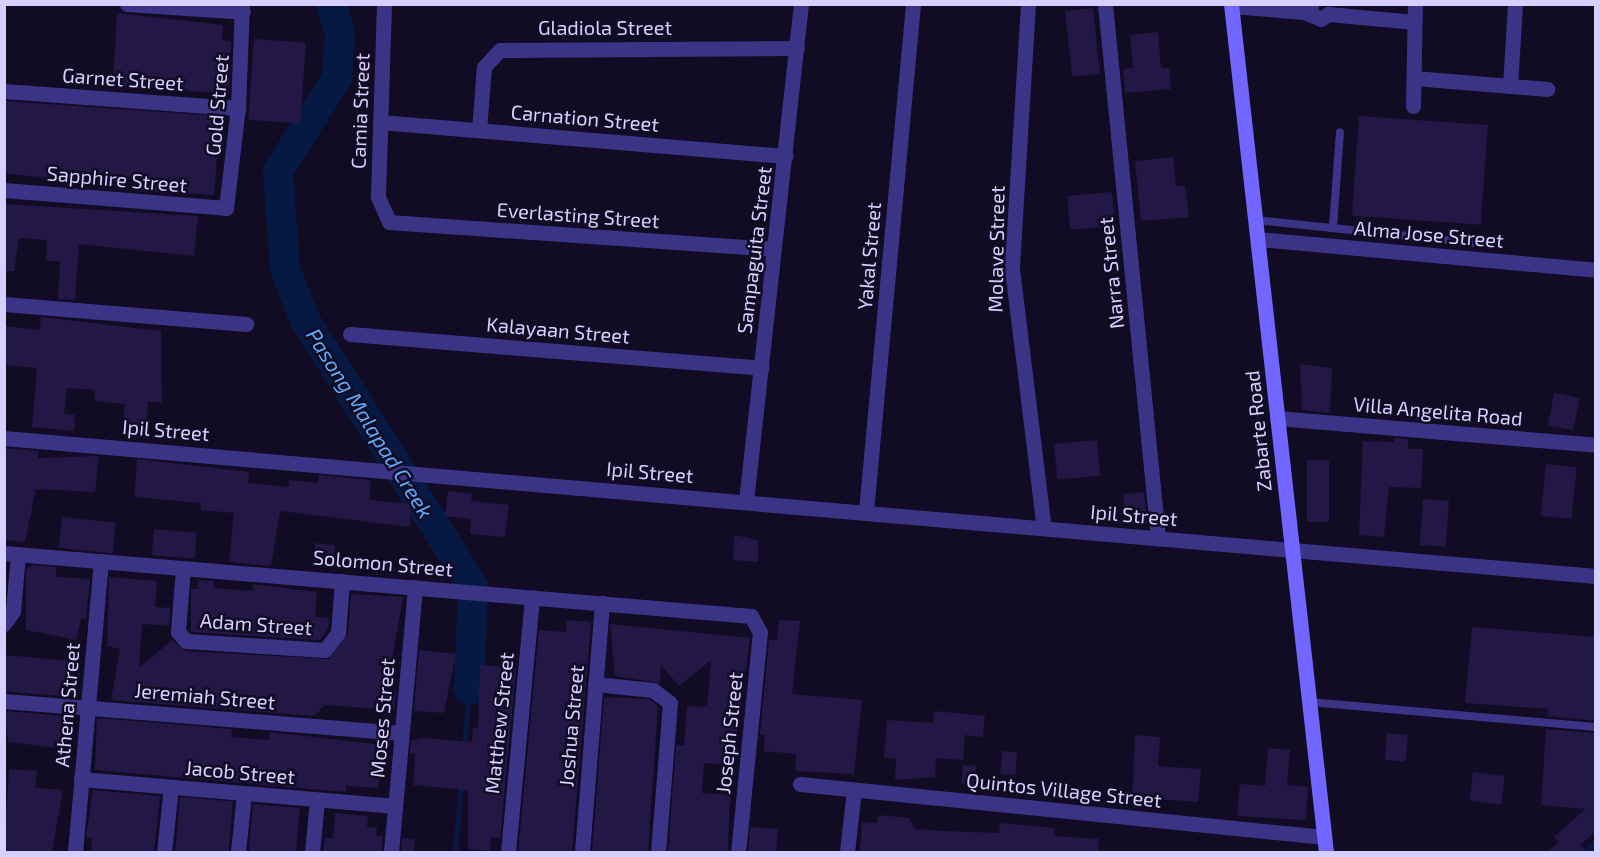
<!DOCTYPE html>
<style>
body{margin:0}
#map{position:relative;width:1600px;height:857px;overflow:hidden;background:#110c24;font-family:"Exo 2",sans-serif}
div>[style]{position:absolute}
[style*='--x']{left:calc(var(--x)*1px);top:calc(var(--y)*1px);width:calc(var(--w)*1px);rotate:calc(var(--a)*1deg)}
.stream>*{height:5px;margin:-2.5px;padding:0 2.5px;transform-origin:2.5px;border-radius:2.5px;background:#061943}
.river>*{height:30px;margin:-15px;padding:0 15px;transform-origin:15px;border-radius:15px;background:#061943}
.building>*{inset:0;background:#231746;transform-origin:0 0}
.service>*{height:8px;margin:-4px;padding:0 4px;transform-origin:4px;border-radius:4px;background:#3b3486}
.minor>*{height:15px;margin:-7.5px;padding:0 7.5px;transform-origin:7.5px;border-radius:7.5px;background:#3b3486}
.tertiary>*{height:15px;margin:-7.5px;padding:0 7.5px;transform-origin:7.5px;border-radius:7.5px;background:#3b3486}
.secondary>*{height:15px;margin:-7.5px;padding:0 7.5px;transform-origin:7.5px;border-radius:7.5px;background:#7166ff}
span{translate:-50% -50%;white-space:nowrap;text-align:center;line-height:1.15;-webkit-text-stroke:5px #110c24;paint-order:stroke}
.street-label{font-size:20px;color:#d7cfff}
.water-label{font-size:21px;color:#5dacff;font-style:italic}
.frame{position:absolute;inset:0;border:6px solid #d7cfff;pointer-events:none}
</style>
<div id="map">
<div class="stream">
<i style="--x:464;--y:746;--w:56;--a:-84.9"></i>
<i style="--x:455;--y:852;--w:70;--a:-85.1"></i>
<i style="--x:1584;--y:852;--w:16;--a:-43"></i>
</div>
<div class="river">
<i style="--x:331;--y:4;--w:30;--a:73"></i>
<i style="--x:340;--y:33;--w:45;--a:93.8"></i>
<i style="--x:337;--y:78;--w:110;--a:122.4"></i>
<i style="--x:278;--y:171;--w:98;--a:85.9"></i>
<i style="--x:285;--y:269;--w:55;--a:68.6"></i>
<i style="--x:305;--y:320;--w:315;--a:57.7"></i>
<i style="--x:473;--y:586;--w:104;--a:92.2"></i>
</div>
<div class="building">
<i style="left:1093px;top:8px;width:66px;height:28px;rotate:84deg"></i>
<i style="clip-path:polygon(117px 13px,223px 25px,222px 40px,231px 41px,229px 94px,113px 85px)"></i>
<i style="clip-path:polygon(1158px 32px,1161px 68px,1169px 68px,1171px 89px,1125px 93px,1123px 69px,1133px 68px,1130px 35px)"></i>
<i style="left:254px;top:39px;width:52px;height:81px;rotate:4deg"></i>
<i style="clip-path:polygon(4px 101px,220px 116px,214px 195px,132px 191px,134px 177px,90px 174px,89px 183px,4px 173px)"></i>
<i style="left:1359px;top:116px;width:129px;height:100px;rotate:4deg"></i>
<i style="clip-path:polygon(1173px 157px,1176px 186px,1185px 186px,1189px 217px,1141px 221px,1135px 161px)"></i>
<i style="left:1112px;top:192px;width:34px;height:45px;rotate:85deg"></i>
<i style="clip-path:polygon(4px 204px,198px 216px,194px 256px,79px 244px,75px 300px,58px 299px,60px 261px,46px 261px,47px 240px,19px 238px,14px 271px,4px 271px)"></i>
<i style="clip-path:polygon(41px 317px,161px 331px,162px 403px,148px 401px,145px 438px,122px 436px,125px 404px,94px 401px,95px 390px,67px 388px,64px 414px,75px 415px,74px 431px,32px 427px,37px 368px,4px 365px,4px 326px,40px 330px)"></i>
<i style="clip-path:polygon(1300px 364px,1332px 368px,1330px 413px,1302px 410px)"></i>
<i style="left:1554px;top:393px;width:26px;height:33px;rotate:11deg"></i>
<i style="clip-path:polygon(1394px 438px,1408px 439px,1408px 449px,1423px 449px,1421px 488px,1389px 487px,1384px 537px,1359px 535px,1363px 441px,1394px 442px)"></i>
<i style="left:1097px;top:440px;width:36px;height:43px;rotate:85deg"></i>
<i style="clip-path:polygon(4px 448px,39px 451px,38px 458px,99px 456px,95px 492px,36px 489px,25px 542px,4px 540px)"></i>
<i style="clip-path:polygon(137px 459px,249px 472px,248px 483px,289px 487px,289px 480px,318px 483px,319px 475px,371px 480px,369px 500px,411px 504px,410px 527px,280px 511px,271px 566px,229px 562px,234px 513px,201px 510px,201px 503px,134px 497px)"></i>
<i style="left:1307px;top:460px;width:22px;height:62px"></i>
<i style="left:1546px;top:464px;width:31px;height:52px;rotate:6deg"></i>
<i style="clip-path:polygon(448px 491px,472px 494px,471px 501px,509px 505px,505px 537px,470px 534px,471px 519px,445px 516px)"></i>
<i style="left:1144px;top:492px;width:31px;height:21px;rotate:84deg"></i>
<i style="left:1423px;top:499px;width:26px;height:46px;rotate:4deg"></i>
<i style="left:62px;top:517px;width:54px;height:31px;rotate:6deg"></i>
<i style="left:154px;top:529px;width:43px;height:26px;rotate:5deg"></i>
<i style="clip-path:polygon(734px 535px,758px 540px,758px 562px,733px 560px)"></i>
<i style="left:315px;top:543px;width:20px;height:22px;rotate:6deg"></i>
<i style="clip-path:polygon(32px 565px,56px 567px,56px 577px,90px 579px,86px 619px,81px 619px,76px 640px,26px 630px,26px 570px)"></i>
<i style="clip-path:polygon(109px 577px,157px 581px,155px 607px,170px 608px,169px 626px,142px 624px,139px 668px,172px 640px,185px 651px,329px 659px,348px 634px,351px 594px,403px 597px,387px 689px,396px 690px,394px 710px,324px 705px,315px 716px,111px 700px,120px 649px,107px 646px)"></i>
<i style="clip-path:polygon(198px 580px,214px 581px,214px 588px,253px 591px,253px 584px,317px 592px,315px 617px,329px 618px,328px 629px,320px 640px,191px 632px,191px 589px,198px 589px)"></i>
<i style="clip-path:polygon(567px 620px,591px 622px,572px 852px,518px 852px,539px 630px,566px 632px)"></i>
<i style="clip-path:polygon(779px 620px,800px 621px,792px 694px,862px 700px,854px 774px,795px 771px,796px 754px,764px 751px,765px 735px,760px 735px,769px 640px,777px 640px)"></i>
<i style="clip-path:polygon(610px 624px,750px 638px,733px 765px,704px 763px,702px 793px,730px 795px,728px 852px,668px 852px,676px 745px,684px 745px,687px 706px,707px 707px,711px 660px,679px 686px,661px 665px,660px 683px,615px 676px)"></i>
<i style="clip-path:polygon(1472px 627px,1596px 637px,1596px 721px,1547px 716px,1548px 709px,1465px 703px)"></i>
<i style="clip-path:polygon(419px 650px,456px 654px,444px 713px,414px 711px)"></i>
<i style="left:4px;top:655px;width:71px;height:36px;rotate:5deg"></i>
<i style="clip-path:polygon(480px 665px,516px 668px,500px 838px,491px 837px,490px 851px,468px 849px,468px 790px,413px 785px,415px 754px,410px 753px,411px 741px,423px 738px,472px 742px,473px 728px,478px 728px)"></i>
<i style="clip-path:polygon(604px 697px,649px 699px,658px 706px,648px 852px,592px 852px)"></i>
<i style="clip-path:polygon(4px 711px,69px 716px,65px 749px,8px 742px)"></i>
<i style="clip-path:polygon(934px 711px,985px 716px,983px 737px,965px 735px,963px 760px,936px 758px,935px 777px,895px 780px,896px 759px,884px 758px,887px 720px,933px 723px)"></i>
<i style="clip-path:polygon(97px 718px,232px 729px,231px 737px,269px 740px,270px 732px,383px 745px,378px 788px,346px 786px,346px 792px,95px 770px)"></i>
<i style="clip-path:polygon(1546px 729px,1596px 733px,1596px 831px,1580px 845px,1587px 852px,1547px 852px,1559px 842px,1554px 837px,1585px 809px,1541px 805px)"></i>
<i style="left:1387px;top:733px;width:21px;height:27px;rotate:5deg"></i>
<i style="clip-path:polygon(1135px 735px,1160px 737px,1158px 766px,1201px 769px,1198px 802px,1154px 799px,1154px 806px,1132px 804px)"></i>
<i style="clip-path:polygon(1268px 748px,1290px 750px,1287px 785px,1308px 787px,1306px 820px,1237px 816px,1240px 784px,1265px 786px)"></i>
<i style="left:1002px;top:751px;width:15px;height:23px;rotate:4deg"></i>
<i style="left:963px;top:765px;width:13px;height:19px;rotate:4deg"></i>
<i style="clip-path:polygon(9px 769px,37px 771px,35px 788px,63px 790px,52px 852px,4px 852px)"></i>
<i style="left:1473px;top:772px;width:32px;height:29px;rotate:7deg"></i>
<i style="clip-path:polygon(93px 790px,160px 796px,154px 852px,91px 852px,92px 838px,86px 837px)"></i>
<i style="left:180px;top:797px;width:53px;height:55px;rotate:5deg"></i>
<i style="left:253px;top:804px;width:47px;height:48px;rotate:5deg"></i>
<i style="clip-path:polygon(335px 813px,368px 816px,367px 827px,377px 828px,376px 836px,383px 836px,381px 852px,323px 852px,325px 838px,333px 838px)"></i>
<i style="clip-path:polygon(878px 815px,909px 818px,915px 829px,943px 831px,999px 833px,1000px 823px,1055px 828px,1054px 836px,1099px 839px,1098px 852px,860px 852px,862px 822px,877px 823px)"></i>
<i style="left:750px;top:827px;width:28px;height:25px;rotate:4deg"></i>
<i style="left:402px;top:838px;width:13px;height:14px;rotate:4deg"></i>
</div>
<div class="service">
<i style="--x:1255;--y:220;--w:240;--a:6"></i>
<i style="--x:1333;--y:227;--w:95;--a:-85.8"></i>
<i style="--x:1309;--y:702;--w:288;--a:5"></i>
</div>
<div class="minor">
<i style="--x:127;--y:4;--w:116;--a:3.9"></i>
<i style="--x:384;--y:4;--w:193;--a:91.8"></i>
<i style="--x:378;--y:197;--w:27;--a:66"></i>
<i style="--x:389;--y:222;--w:385;--a:4"></i>
<i style="--x:1028;--y:4;--w:265;--a:93.5"></i>
<i style="--x:1012;--y:269;--w:261;--a:83"></i>
<i style="--x:1105;--y:4;--w:537;--a:84.33"></i>
<i style="--x:1232;--y:6;--w:72;--a:4.8"></i>
<i style="--x:1304;--y:12;--w:8;--a:-30"></i>
<i style="--x:1304;--y:12;--w:18;--a:22"></i>
<i style="--x:1321;--y:19;--w:9;--a:-36"></i>
<i style="--x:1328;--y:14;--w:87;--a:5.3"></i>
<i style="--x:1414;--y:78;--w:134;--a:4.7"></i>
<i style="--x:1510;--y:86;--w:82;--a:-86.5"></i>
<i style="--x:4;--y:91;--w:235;--a:4.2"></i>
<i style="--x:1413;--y:106;--w:102;--a:-88.9"></i>
<i style="--x:380;--y:122;--w:407;--a:4.8"></i>
<i style="--x:479;--y:130;--w:63;--a:-85.5"></i>
<i style="--x:484;--y:67;--w:23;--a:-47"></i>
<i style="--x:500;--y:50;--w:297;--a:-0.4"></i>
<i style="--x:4;--y:190;--w:223;--a:4.6"></i>
<i style="--x:226;--y:208;--w:101;--a:-83.2"></i>
<i style="--x:238;--y:108;--w:104;--a:-87.8"></i>
<i style="--x:4;--y:304;--w:243;--a:4.7"></i>
<i style="--x:350;--y:334;--w:413;--a:4.7"></i>
<i style="--x:1277;--y:418;--w:320;--a:4.8"></i>
<i style="--x:746;--y:501;--w:500;--a:-83.69"></i>
<i style="--x:866;--y:511;--w:509;--a:-84.7"></i>
<i style="--x:1292;--y:550;--w:305;--a:4.9"></i>
<i style="--x:4;--y:553;--w:750;--a:4.82"></i>
<i style="--x:751;--y:616;--w:18;--a:61"></i>
<i style="--x:760;--y:632;--w:221;--a:95.7"></i>
<i style="--x:183;--y:568;--w:64;--a:94.5"></i>
<i style="--x:178;--y:632;--w:12;--a:48"></i>
<i style="--x:186;--y:641;--w:139;--a:3.7"></i>
<i style="--x:325;--y:650;--w:21;--a:-53"></i>
<i style="--x:338;--y:633;--w:52;--a:-85.6"></i>
<i style="--x:4;--y:624;--w:16;--a:-55"></i>
<i style="--x:13;--y:611;--w:57;--a:-85"></i>
<i style="--x:595;--y:684;--w:58;--a:5.9"></i>
<i style="--x:653;--y:690;--w:21;--a:37"></i>
<i style="--x:670;--y:703;--w:149;--a:94.6"></i>
<i style="--x:4;--y:701;--w:398;--a:4.6"></i>
<i style="--x:81;--y:779;--w:315;--a:4.9"></i>
<i style="--x:800;--y:784;--w:527;--a:5.78"></i>
<i style="--x:75;--y:852;--w:292;--a:-84.9"></i>
<i style="--x:164;--y:852;--w:65;--a:-83.9"></i>
<i style="--x:238;--y:852;--w:58;--a:-84.1"></i>
<i style="--x:312;--y:852;--w:52;--a:-84.5"></i>
<i style="--x:391;--y:852;--w:266;--a:-84.8"></i>
<i style="--x:508;--y:852;--w:256;--a:-84.6"></i>
<i style="--x:582;--y:852;--w:250;--a:-85.4"></i>
<i style="--x:847;--y:852;--w:62;--a:-83.6"></i>
</div>
<div class="tertiary">
<i style="--x:1258;--y:239;--w:339;--a:5.2"></i>
<i style="--x:4;--y:438;--w:1293;--a:4.97"></i>
</div>
<div class="secondary">
<i style="--x:1231;--y:4;--w:853;--a:83.61"></i>
</div>
<div class="street-label">
<span style="left:605px;top:27px">Gladiola Street</span>
<span style="left:123px;top:79px;rotate:4deg">Garnet Street</span>
<span style="left:217px;top:105px;rotate:-85deg">Gold Street</span>
<span style="left:360px;top:111px;rotate:-88deg">Camia Street</span>
<span style="left:585px;top:118px;rotate:5deg">Carnation Street</span>
<span style="left:117px;top:179px;rotate:5deg">Sapphire Street</span>
<span style="left:578px;top:215px;rotate:4deg">Everlasting Street</span>
<span style="left:1429px;top:234px;rotate:5deg">Alma Jose Street</span>
<span style="left:996px;top:249px;rotate:-89deg">Molave Street</span>
<span style="left:754px;top:250px;rotate:-83deg">Sampaguita Street</span>
<span style="left:869px;top:256px;rotate:-85deg">Yakal Street</span>
<span style="left:1111px;top:273px;rotate:-96deg">Narra Street</span>
<span style="left:558px;top:330px;rotate:5deg">Kalayaan Street</span>
<span style="left:1438px;top:411px;rotate:5deg">Villa Angelita Road</span>
<span style="left:166px;top:430px;rotate:5deg">Ipil Street</span>
<span style="left:1258px;top:431px;rotate:-96deg">Zabarte Road</span>
<span style="left:650px;top:472px;rotate:5deg">Ipil Street</span>
<span style="left:1134px;top:515px;rotate:5deg">Ipil Street</span>
<span style="left:383px;top:563px;rotate:5deg">Solomon Street</span>
<span style="left:256px;top:624px;rotate:4deg">Adam Street</span>
<span style="left:205px;top:696px;rotate:5deg">Jeremiah Street</span>
<span style="left:67px;top:705px;rotate:-85deg">Athena Street</span>
<span style="left:382px;top:718px;rotate:-85deg">Moses Street</span>
<span style="left:499px;top:723px;rotate:-84deg">Matthew Street</span>
<span style="left:571px;top:726px;rotate:-85deg">Joshua Street</span>
<span style="left:729px;top:733px;rotate:-84deg">Joseph Street</span>
<span style="left:240px;top:772px;rotate:5deg">Jacob Street</span>
<span style="left:1064px;top:790px;rotate:6deg">Quintos Village Street</span>
</div>
<div class="water-label">
<span style="left:370px;top:423px;rotate:58deg">Pasong Malapad Creek</span>
</div>
<div class="frame"></div>
</div>
